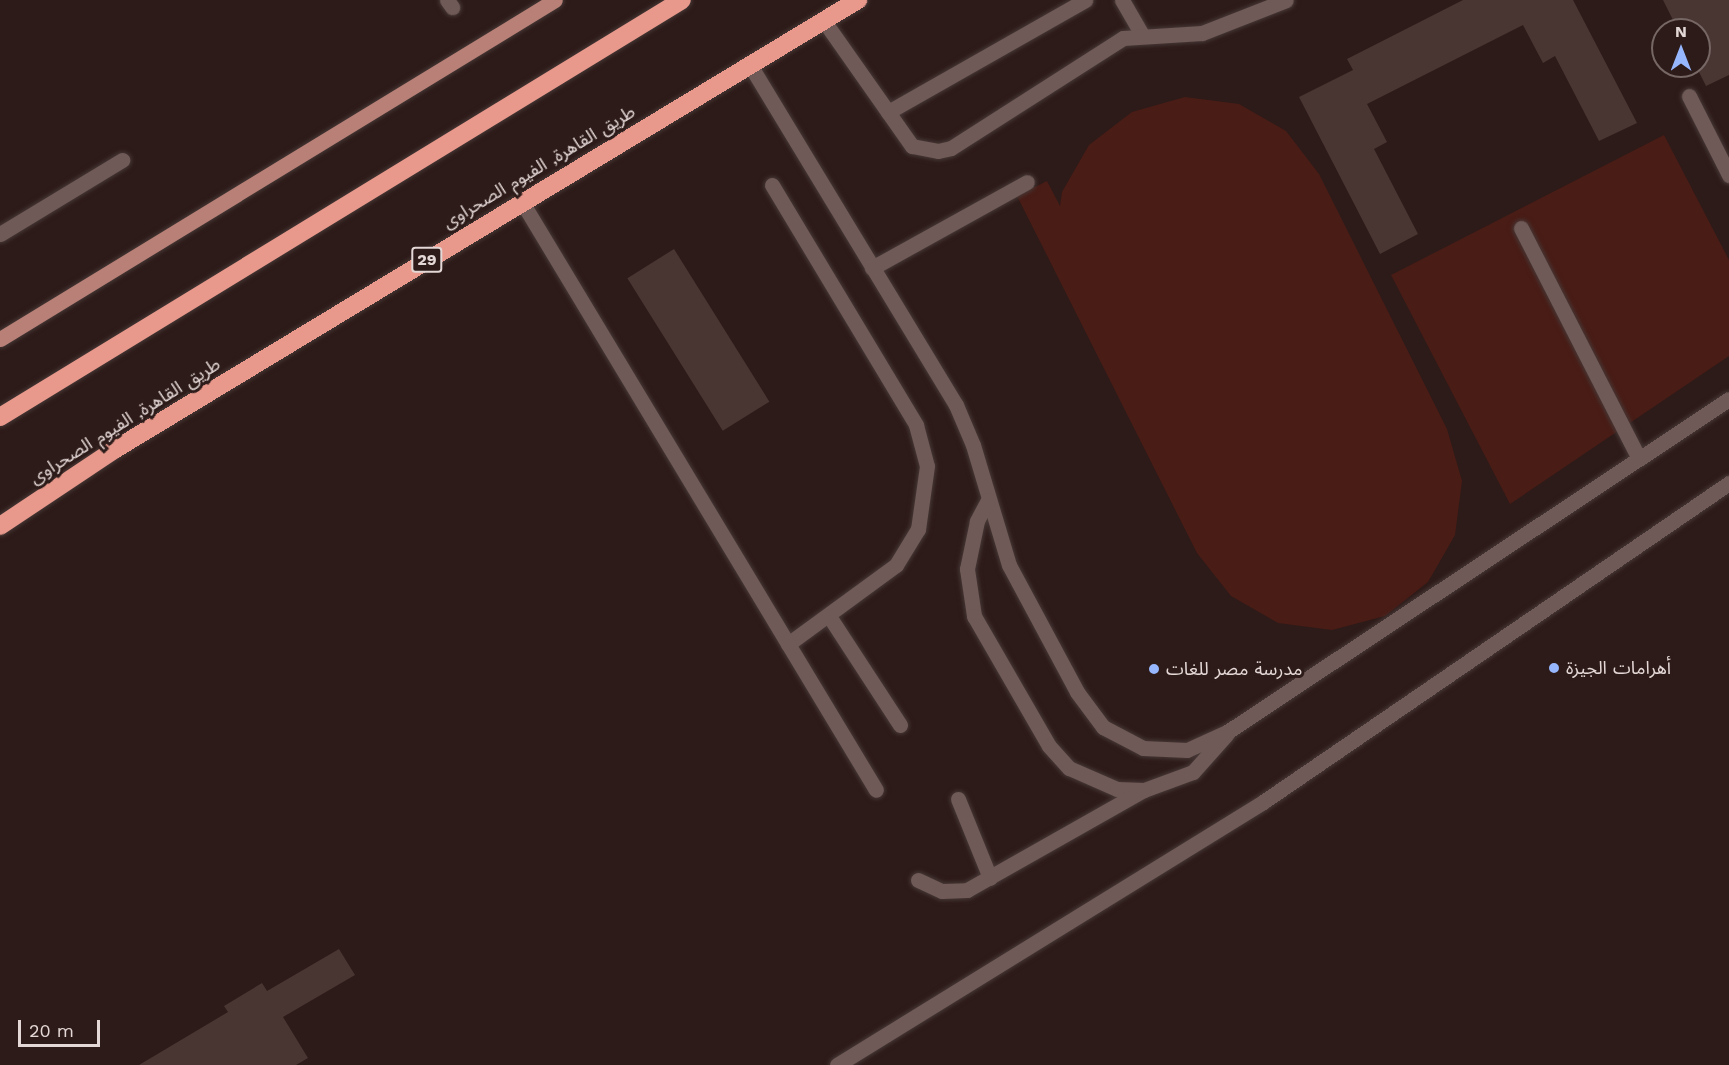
<!DOCTYPE html>
<meta charset="utf-8">
<style>
body{margin:0}
#map{position:relative;width:1729px;height:1065px;overflow:hidden;background:#2d1b19;font-family:"Work Sans","Noto Sans Arabic",sans-serif}
div>[style]{position:absolute}
[style*='--x']{left:calc(var(--x)*1px);top:calc(var(--y)*1px);width:calc(var(--w)*1px);rotate:calc(var(--a)*1deg)}
.green>*{inset:0;background:#491c16}
.building>*{inset:0;background:#493633;transform-origin:0 0}
.roads{filter:drop-shadow(0 0 2px #463836) drop-shadow(0 0 2px #463836)}
.lane>*{height:15px;margin:-7.5px;padding:0 7.5px;transform-origin:7.5px;border-radius:7.5px;background:#6f5a57}
.primary>*{height:15px;margin:-7.5px;padding:0 7.5px;transform-origin:7.5px;border-radius:7.5px;background:#b88077}
.highway>*{height:18px;margin:-9px;padding:0 9px;transform-origin:9px;border-radius:9px;background:#e8998c}
.dots>*{width:16px;height:16px;translate:-50% -50%;box-sizing:border-box;border:3px solid #2d1b19;border-radius:50%}
span{translate:-50% -50%;white-space:nowrap;text-align:center;line-height:1.15;-webkit-text-stroke:6px #2d1b19;paint-order:stroke}
.shield-label span{padding:2px 4px;background:#2d1b19;border:2px solid;border-radius:4px;-webkit-text-stroke-width:0}
.shield-label{font-size:16px;color:#e4d8d6;font-weight:700}
.street-label{font-size:18px;color:#e4d8d6}
.poi-label{font-size:18px;color:#e4d8d6}
.left{translate:0 -50%;text-align:left}
.north{position:absolute;left:1651px;top:18px;width:60px;height:60px;box-sizing:border-box;background:#2d1b19;border:2px solid #766765;border-radius:50%;rotate:0deg;font-size:16px;font-weight:700;line-height:24px;text-align:center;color:#e4d8d6}
.north::after{content:'';display:block;margin:auto;width:21px;height:27px;background:#96b6fd;clip-path:polygon(50% 0,100% 100%,50% 72%,0 100%)}
.scale{position:absolute;left:18px;top:1020px;width:82px;height:27px;box-sizing:border-box;border:3px solid #e4d8d6;border-top:0;padding-left:8px;font-size:18px;line-height:21px;white-space:nowrap;color:#e4d8d6;-webkit-text-stroke:4px #2d1b19;paint-order:stroke}
</style>
<div id="map">
<div class="green">
<i style="clip-path:polygon(1185px 97px,1239px 104px,1286px 131px,1319px 174px,1447px 429px,1462px 481px,1455px 535px,1428px 582px,1385px 616px,1332px 630px,1278px 623px,1231px 596px,1197px 553px,1017px 196px,1047px 181px,1060px 206px,1062px 192px,1089px 145px,1132px 112px)"></i>
<i style="clip-path:polygon(1664px 135px,1729px 260px,1729px 356px,1510px 504px,1391px 275px)"></i>
</div>
<div class="building">
<i style="clip-path:polygon(1463px 0,1573px 0,1637px 123px,1599px 141px,1555px 56px,1543px 63px,1523px 25px,1367px 104px,1387px 142px,1374px 149px,1418px 234px,1380px 254px,1299px 97px,1353px 70px,1347px 59px)"></i>
<i style="clip-path:polygon(1663px 0,1729px 0,1729px 75px,1706px 86px,1696px 66px,1699px 30px,1678px 30px)"></i>
<i style="left:674px;top:249px;width:180px;height:55px;rotate:58deg"></i>
<i style="clip-path:polygon(339px 949px,355px 975px,283px 1017px,308px 1058px,296px 1065px,139px 1065px,228px 1012px,224px 1006px,262px 983px,267px 991px)"></i>
</div>
<div class="roads">
<div class="lane">
<i style="--x:447;--y:0;--w:9;--a:54"></i>
<i style="--x:1122;--y:0;--w:38;--a:60"></i>
<i style="--x:824;--y:21;--w:153;--a:54.9"></i>
<i style="--x:912;--y:146;--w:26;--a:11"></i>
<i style="--x:938;--y:151;--w:13;--a:-13"></i>
<i style="--x:951;--y:148;--w:204;--a:-32.6"></i>
<i style="--x:1123;--y:38;--w:79;--a:-3.6"></i>
<i style="--x:1202;--y:33;--w:90;--a:-21.4"></i>
<i style="--x:750;--y:65;--w:398;--a:58.8"></i>
<i style="--x:956;--y:405;--w:43;--a:67"></i>
<i style="--x:973;--y:445;--w:125;--a:73.3"></i>
<i style="--x:1009;--y:565;--w:144;--a:61.8"></i>
<i style="--x:1077;--y:692;--w:44;--a:53.4"></i>
<i style="--x:1103;--y:727;--w:45;--a:27.7"></i>
<i style="--x:1143;--y:748;--w:44;--a:2.6"></i>
<i style="--x:1187;--y:750;--w:44;--a:-24.2"></i>
<i style="--x:1227;--y:732;--w:602;--a:-33.56"></i>
<i style="--x:1689;--y:96;--w:89;--a:63.1"></i>
<i style="--x:888;--y:112;--w:227;--a:-29.6"></i>
<i style="--x:772;--y:185;--w:280;--a:59"></i>
<i style="--x:916;--y:425;--w:42;--a:75"></i>
<i style="--x:927;--y:466;--w:64;--a:98.1"></i>
<i style="--x:918;--y:529;--w:42;--a:121.4"></i>
<i style="--x:896;--y:565;--w:134;--a:143.8"></i>
<i style="--x:522;--y:202;--w:686;--a:58.95"></i>
<i style="--x:1521;--y:228;--w:259;--a:62.9"></i>
<i style="--x:0;--y:234;--w:143;--a:-31.2"></i>
<i style="--x:872;--y:268;--w:177;--a:-29"></i>
<i style="--x:988;--y:500;--w:24;--a:118"></i>
<i style="--x:977;--y:521;--w:49;--a:101.8"></i>
<i style="--x:967;--y:569;--w:48;--a:81.5"></i>
<i style="--x:974;--y:616;--w:150;--a:60"></i>
<i style="--x:1049;--y:746;--w:30;--a:48"></i>
<i style="--x:1069;--y:768;--w:52;--a:23.6"></i>
<i style="--x:1117;--y:789;--w:27;--a:2"></i>
<i style="--x:1144;--y:790;--w:52;--a:-20.2"></i>
<i style="--x:1193;--y:772;--w:50;--a:-48.3"></i>
<i style="--x:829;--y:616;--w:130;--a:56.9"></i>
<i style="--x:958;--y:799;--w:85;--a:67.9"></i>
<i style="--x:918;--y:880;--w:26;--a:25"></i>
<i style="--x:942;--y:891;--w:25;--a:-2"></i>
<i style="--x:967;--y:890;--w:203;--a:-29.5"></i>
<i style="--x:837;--y:1065;--w:501;--a:-31.69"></i>
<i style="--x:1263;--y:802;--w:565;--a:-34.39"></i>
</div>
<div class="primary">
<i style="--x:0;--y:339;--w:650;--a:-31.42"></i>
</div>
<div class="highway">
<i style="--x:0;--y:417;--w:799;--a:-31.44"></i>
<i style="--x:0;--y:526;--w:137;--a:-33.7"></i>
<i style="--x:114;--y:450;--w:870;--a:-31.17"></i>
</div>
</div>
<div class="dots">
<i style="left:1554px;top:668px;background:#96b6fd"></i>
<i style="left:1154px;top:669px;background:#96b6fd"></i>
</div>
<div class="shield-label">
<span style="left:427px;top:260px">29</span>
</div>
<div class="street-label">
<span style="left:539px;top:167px;rotate:-31deg">طريق القاهرة, الفيوم الصحراوى</span>
<span style="left:125px;top:421px;rotate:-32deg">طريق القاهرة, الفيوم الصحراوى</span>
</div>
<div class="poi-label">
<span class="left" style="left:1566px;top:668px">أهرامات الجيزة</span>
<span class="left" style="left:1166px;top:669px">مدرسة مصر للغات</span>
</div>
<div class="north">N</div>
<div class="scale">20 m</div>
</div>
